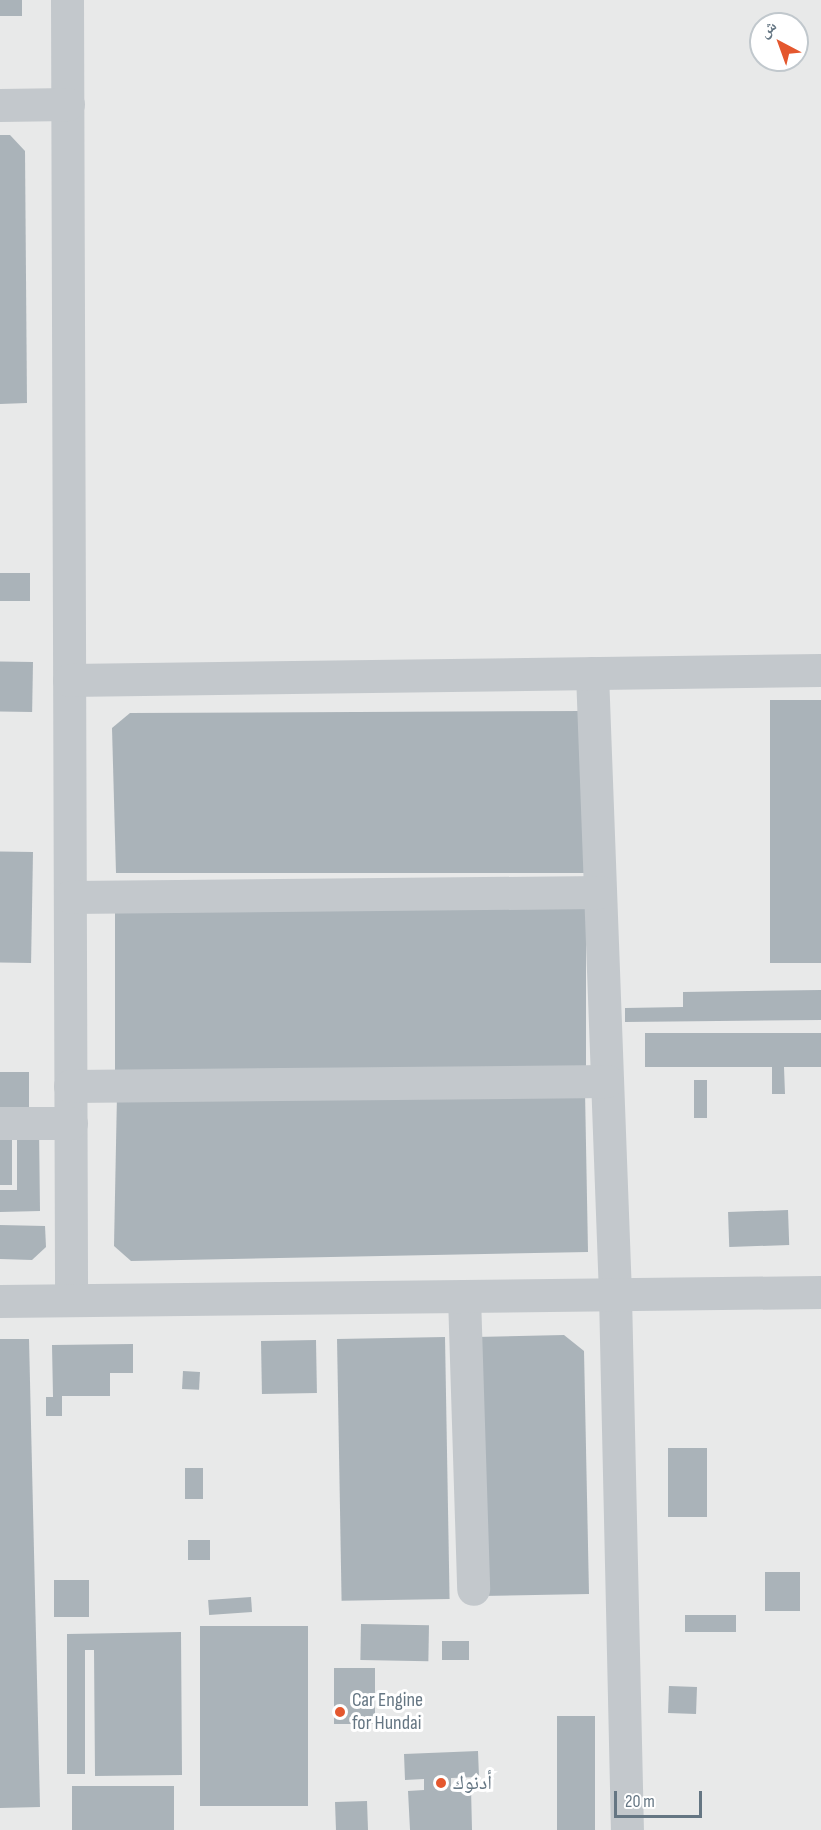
<!DOCTYPE html>
<meta charset="utf-8">
<style>
body{margin:0}
#map{position:relative;width:821px;height:1830px;overflow:hidden;background:#fafaf8;font-family:"Sofia Sans Condensed","Noto Naskh Arabic",sans-serif}
div>[style]{position:absolute}
[style*='--x']{left:calc(var(--x)*1px);top:calc(var(--y)*1px);width:calc(var(--w)*1px);rotate:calc(var(--a)*1deg)}
.built>*{inset:0;background:#e8e9e9}
.building>*{inset:0;background:#aab3b9;transform-origin:0 0}
.minor>*{height:33px;margin:-16.5px;padding:0 16.5px;transform-origin:16.5px;border-radius:16.5px;background:#c3c8cc}
.dots>*{width:16px;height:16px;translate:-50% -50%;box-sizing:border-box;border:3px solid #fff;border-radius:50%}
span{translate:-50% -50%;white-space:nowrap;text-align:center;line-height:1.15;-webkit-text-stroke:6px #fff;paint-order:stroke}
.poi-label{font-size:20px;color:#657683}
.left{translate:0 -50%;text-align:left}
.north{position:absolute;left:749px;top:12px;width:60px;height:60px;box-sizing:border-box;background:#fff;border:2px solid #c1c8cd;border-radius:50%;rotate:319deg;font-size:16px;font-weight:700;line-height:24px;text-align:center;color:#657683}
.north::after{content:'';display:block;margin:auto;width:21px;height:27px;background:#e4572e;clip-path:polygon(50% 0,100% 100%,50% 72%,0 100%)}
.scale{position:absolute;left:614px;top:1791px;width:88px;height:27px;box-sizing:border-box;border:3px solid #657683;border-top:0;padding-left:8px;font-size:18px;line-height:21px;white-space:nowrap;color:#657683;-webkit-text-stroke:4px #fff;paint-order:stroke}
</style>
<div id="map">
<div class="built">
<i style="clip-path:polygon(evenodd,0 0,821px 0,821px 1830px,0 1830px,0 0,761px 24px,797px 24px,797px 60px,761px 60px,761px 24px)"></i>
</div>
<div class="building">
<i style="left:0;top:0;width:22px;height:16px"></i>
<i style="clip-path:polygon(0 135px,10px 135px,25px 151px,27px 403px,0 404px)"></i>
<i style="left:30px;top:573px;width:28px;height:30px;rotate:90deg"></i>
<i style="left:33px;top:662px;width:50px;height:33px;rotate:91deg"></i>
<i style="left:770px;top:700px;width:51px;height:263px"></i>
<i style="clip-path:polygon(582px 711px,586px 873px,116px 873px,112px 728px,130px 713px)"></i>
<i style="left:33px;top:852px;width:111px;height:33px;rotate:91deg"></i>
<i style="left:586px;top:903px;width:168px;height:471px;rotate:90deg"></i>
<i style="clip-path:polygon(821px 990px,821px 1020px,625px 1022px,625px 1008px,683px 1007px,683px 992px)"></i>
<i style="clip-path:polygon(645px 1033px,821px 1033px,821px 1067px,784px 1067px,785px 1094px,772px 1094px,772px 1067px,645px 1067px)"></i>
<i style="left:29px;top:1072px;width:39px;height:29px;rotate:90deg"></i>
<i style="left:694px;top:1080px;width:13px;height:38px"></i>
<i style="clip-path:polygon(585px 1091px,588px 1252px,131px 1261px,114px 1246px,117px 1094px)"></i>
<i style="left:0;top:1126px;width:12px;height:59px"></i>
<i style="clip-path:polygon(17px 1127px,39px 1127px,40px 1211px,0 1212px,0 1190px,17px 1190px)"></i>
<i style="left:788px;top:1210px;width:35px;height:60px;rotate:88deg"></i>
<i style="clip-path:polygon(0 1225px,45px 1226px,46px 1247px,32px 1260px,0 1259px)"></i>
<i style="clip-path:polygon(564px 1335px,584px 1351px,589px 1594px,482px 1596px,476px 1337px)"></i>
<i style="left:445px;top:1337px;width:262px;height:108px;rotate:89deg"></i>
<i style="clip-path:polygon(0 1339px,29px 1339px,40px 1807px,0 1808px)"></i>
<i style="left:316px;top:1340px;width:53px;height:55px;rotate:89deg"></i>
<i style="clip-path:polygon(133px 1344px,133px 1373px,110px 1373px,110px 1396px,62px 1396px,62px 1416px,46px 1416px,46px 1397px,53px 1397px,52px 1345px)"></i>
<i style="left:183px;top:1371px;width:17px;height:18px;rotate:3deg"></i>
<i style="left:668px;top:1448px;width:39px;height:69px"></i>
<i style="left:203px;top:1468px;width:31px;height:18px;rotate:90deg"></i>
<i style="left:188px;top:1540px;width:22px;height:20px"></i>
<i style="left:765px;top:1572px;width:35px;height:39px"></i>
<i style="left:54px;top:1580px;width:35px;height:37px"></i>
<i style="left:251px;top:1597px;width:15px;height:43px;rotate:86deg"></i>
<i style="left:736px;top:1615px;width:17px;height:51px;rotate:90deg"></i>
<i style="left:361px;top:1624px;width:68px;height:36px;rotate:1deg"></i>
<i style="left:308px;top:1626px;width:180px;height:108px;rotate:90deg"></i>
<i style="clip-path:polygon(181px 1632px,182px 1775px,95px 1776px,94px 1650px,85px 1650px,85px 1774px,67px 1774px,67px 1634px)"></i>
<i style="left:442px;top:1641px;width:27px;height:19px"></i>
<i style="left:334px;top:1668px;width:41px;height:56px"></i>
<i style="left:669px;top:1686px;width:28px;height:27px;rotate:2deg"></i>
<i style="left:557px;top:1716px;width:38px;height:114px"></i>
<i style="clip-path:polygon(478px 1751px,479px 1777px,451px 1778px,451px 1789px,471px 1788px,472px 1830px,410px 1830px,408px 1791px,424px 1790px,424px 1779px,405px 1780px,404px 1754px)"></i>
<i style="left:72px;top:1786px;width:102px;height:44px"></i>
<i style="left:367px;top:1801px;width:29px;height:32px;rotate:88deg"></i>
</div>
<div class="minor">
<i style="--x:67;--y:0;--w:1300;--a:89.82"></i>
<i style="--x:0;--y:105;--w:68;--a:-0.8"></i>
<i style="--x:592;--y:673;--w:622;--a:87.88"></i>
<i style="--x:615;--y:1295;--w:535;--a:88.72"></i>
<i style="--x:69;--y:680;--w:752;--a:-0.76"></i>
<i style="--x:70;--y:897;--w:530;--a:-0.54"></i>
<i style="--x:70;--y:1086;--w:537;--a:-0.53"></i>
<i style="--x:0;--y:1123;--w:71;--a:0"></i>
<i style="--x:464;--y:1296;--w:293;--a:88.2"></i>
<i style="--x:0;--y:1301;--w:821;--a:-0.63"></i>
</div>
<div class="dots">
<i style="left:340px;top:1712px;background:#e4572e"></i>
<i style="left:441px;top:1783px;background:#e4572e"></i>
</div>
<div class="poi-label">
<span class="left" style="left:352px;top:1712px">Car Engine<br>for Hundai</span>
<span class="left" style="left:453px;top:1783px">أدنوك</span>
</div>
<div class="north">ش</div>
<div class="scale">20 m</div>
</div>
